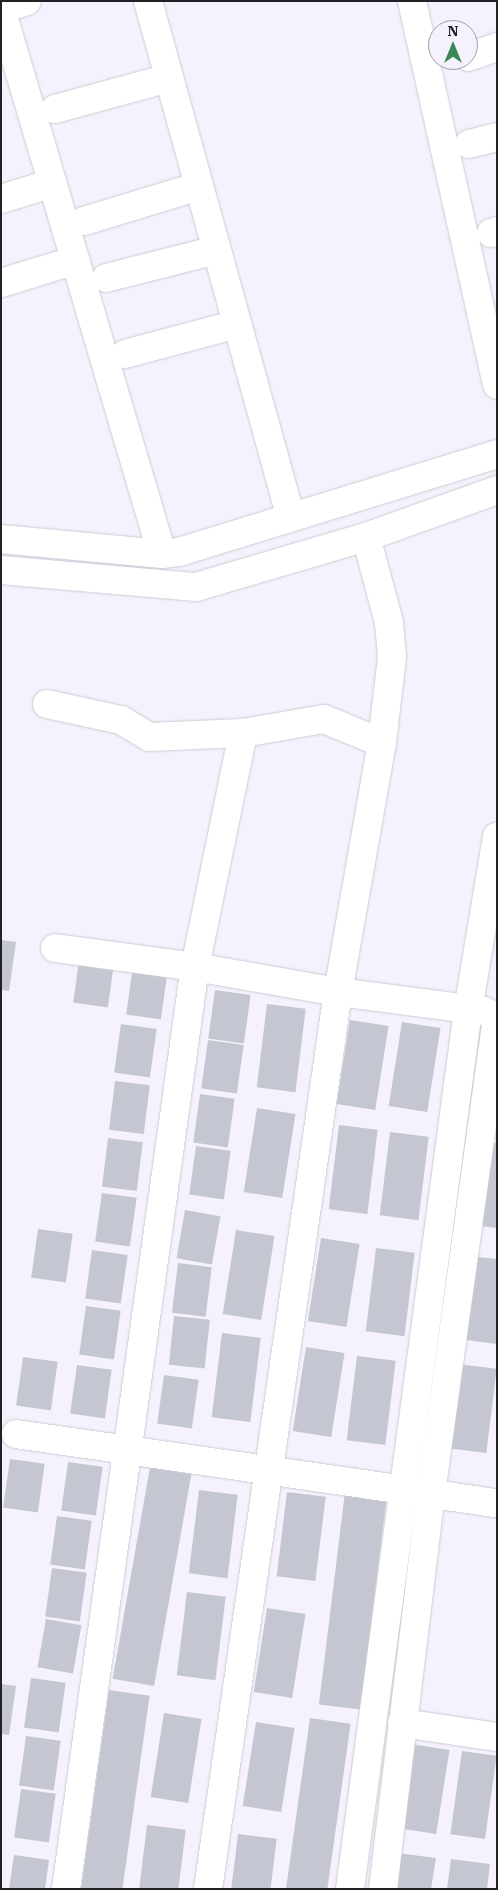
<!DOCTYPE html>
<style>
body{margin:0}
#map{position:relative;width:498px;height:1890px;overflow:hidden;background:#f5f2fd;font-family:"IBM Plex Serif",serif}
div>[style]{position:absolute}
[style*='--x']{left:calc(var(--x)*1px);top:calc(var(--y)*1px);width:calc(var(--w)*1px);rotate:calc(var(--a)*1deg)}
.building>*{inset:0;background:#c4c7d1;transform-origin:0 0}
.roads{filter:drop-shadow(0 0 1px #cdcad4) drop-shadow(0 0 1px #cdcad4)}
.minor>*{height:28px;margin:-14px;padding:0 14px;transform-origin:14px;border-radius:14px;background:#fff}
span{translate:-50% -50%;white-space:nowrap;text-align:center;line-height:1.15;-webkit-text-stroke:5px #f5f2fd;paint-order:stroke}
.frame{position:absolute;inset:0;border:2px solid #222125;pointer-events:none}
.north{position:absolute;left:428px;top:20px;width:50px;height:50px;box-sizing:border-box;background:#f5f2fd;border:1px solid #a19ea7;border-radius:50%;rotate:0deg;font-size:14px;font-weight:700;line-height:20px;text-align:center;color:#222125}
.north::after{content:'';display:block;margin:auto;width:18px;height:22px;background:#3a8858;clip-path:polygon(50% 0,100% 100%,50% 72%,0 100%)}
</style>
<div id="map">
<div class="building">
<i style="clip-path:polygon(1px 940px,16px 942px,9px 991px,1px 990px)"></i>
<i style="left:80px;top:954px;width:35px;height:49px;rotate:8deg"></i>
<i style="left:133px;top:966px;width:35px;height:49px;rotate:8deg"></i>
<i style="left:215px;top:990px;width:36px;height:49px;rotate:8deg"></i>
<i style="left:267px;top:1004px;width:39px;height:84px;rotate:7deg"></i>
<i style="left:350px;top:1020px;width:39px;height:85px;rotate:9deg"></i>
<i style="left:402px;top:1022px;width:39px;height:85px;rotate:9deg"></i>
<i style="left:121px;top:1024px;width:36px;height:49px;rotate:8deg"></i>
<i style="left:208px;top:1040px;width:36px;height:49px;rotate:8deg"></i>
<i style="left:115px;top:1081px;width:35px;height:49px;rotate:7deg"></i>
<i style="left:200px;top:1094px;width:35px;height:49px;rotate:8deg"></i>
<i style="left:257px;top:1108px;width:39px;height:85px;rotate:9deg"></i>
<i style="left:339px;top:1125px;width:39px;height:85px;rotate:7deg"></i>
<i style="left:390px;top:1132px;width:39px;height:84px;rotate:7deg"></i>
<i style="left:108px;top:1138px;width:35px;height:49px;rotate:7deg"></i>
<i style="clip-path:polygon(493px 1143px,497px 1143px,497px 1228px,481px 1226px)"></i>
<i style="left:196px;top:1146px;width:35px;height:49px;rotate:8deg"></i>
<i style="left:102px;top:1193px;width:35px;height:49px;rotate:8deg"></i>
<i style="left:185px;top:1210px;width:36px;height:49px;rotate:10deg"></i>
<i style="left:38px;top:1229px;width:35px;height:49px;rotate:8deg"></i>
<i style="left:236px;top:1230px;width:39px;height:85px;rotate:9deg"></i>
<i style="left:321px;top:1238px;width:39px;height:84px;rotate:9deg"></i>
<i style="left:376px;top:1248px;width:39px;height:84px;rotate:7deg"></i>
<i style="left:92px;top:1250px;width:36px;height:49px;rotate:8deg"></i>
<i style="clip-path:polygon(478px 1257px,497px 1259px,497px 1344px,466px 1340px)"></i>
<i style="left:178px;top:1263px;width:34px;height:50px;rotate:7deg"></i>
<i style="left:86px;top:1306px;width:35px;height:49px;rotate:8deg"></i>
<i style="left:174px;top:1316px;width:36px;height:49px;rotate:6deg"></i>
<i style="left:222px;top:1333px;width:39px;height:85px;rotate:7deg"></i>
<i style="left:306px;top:1347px;width:39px;height:85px;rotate:9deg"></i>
<i style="left:357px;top:1356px;width:39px;height:85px;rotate:7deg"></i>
<i style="left:23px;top:1357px;width:35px;height:49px;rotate:8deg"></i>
<i style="left:458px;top:1364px;width:39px;height:85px;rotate:7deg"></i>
<i style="left:77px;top:1365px;width:35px;height:49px;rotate:8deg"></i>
<i style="left:164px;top:1375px;width:35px;height:49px;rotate:8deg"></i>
<i style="left:10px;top:1459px;width:35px;height:49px;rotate:8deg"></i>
<i style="left:68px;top:1462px;width:35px;height:49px;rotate:8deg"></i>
<i style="left:150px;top:1467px;width:42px;height:215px;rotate:10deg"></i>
<i style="left:199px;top:1490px;width:39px;height:84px;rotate:7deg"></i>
<i style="left:287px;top:1492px;width:39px;height:85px;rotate:7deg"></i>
<i style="left:345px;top:1492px;width:42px;height:214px;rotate:7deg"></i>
<i style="left:57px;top:1516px;width:35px;height:49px;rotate:8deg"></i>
<i style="left:52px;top:1568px;width:35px;height:49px;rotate:8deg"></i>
<i style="left:187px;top:1592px;width:39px;height:84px;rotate:7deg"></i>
<i style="left:267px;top:1608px;width:39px;height:85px;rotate:9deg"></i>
<i style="left:46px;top:1619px;width:36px;height:49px;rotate:10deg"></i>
<i style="left:31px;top:1678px;width:35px;height:50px;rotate:8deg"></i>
<i style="clip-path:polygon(1px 1684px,16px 1686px,9px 1735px,1px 1734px)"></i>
<i style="left:109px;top:1690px;width:41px;height:201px;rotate:8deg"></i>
<i style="left:164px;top:1713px;width:38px;height:85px;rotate:9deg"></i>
<i style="left:310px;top:1718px;width:41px;height:173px;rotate:8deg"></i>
<i style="left:256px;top:1722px;width:39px;height:85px;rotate:9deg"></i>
<i style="left:26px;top:1736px;width:35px;height:50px;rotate:8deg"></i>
<i style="left:411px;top:1744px;width:39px;height:85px;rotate:9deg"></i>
<i style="left:462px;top:1751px;width:35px;height:84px;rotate:8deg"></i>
<i style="left:21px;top:1789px;width:35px;height:49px;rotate:8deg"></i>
<i style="left:147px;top:1825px;width:39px;height:65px;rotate:7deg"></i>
<i style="left:238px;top:1834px;width:39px;height:56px;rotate:7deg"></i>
<i style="clip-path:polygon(397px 1853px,436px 1858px,431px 1889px,392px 1889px)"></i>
<i style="clip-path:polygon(14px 1855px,49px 1860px,45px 1889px,9px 1889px)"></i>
<i style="clip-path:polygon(451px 1859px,490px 1864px,487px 1889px,447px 1889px)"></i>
</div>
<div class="roads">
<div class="minor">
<i style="--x:148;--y:1;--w:536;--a:74.54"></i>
<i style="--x:412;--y:1;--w:393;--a:77.5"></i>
<i style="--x:1;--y:9;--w:568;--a:73.54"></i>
<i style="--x:1;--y:9;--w:27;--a:-17"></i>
<i style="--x:468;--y:57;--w:31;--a:-19"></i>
<i style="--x:55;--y:109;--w:118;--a:-15.2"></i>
<i style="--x:469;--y:144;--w:29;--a:-14"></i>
<i style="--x:1;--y:199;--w:54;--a:-17.1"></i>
<i style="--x:84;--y:221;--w:120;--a:-16.9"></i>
<i style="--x:491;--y:233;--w:6;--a:-18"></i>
<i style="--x:106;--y:278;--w:114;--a:-14.2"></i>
<i style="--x:1;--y:283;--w:78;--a:-17"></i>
<i style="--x:125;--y:354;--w:116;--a:-15"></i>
<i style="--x:1;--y:539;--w:162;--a:5.3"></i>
<i style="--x:162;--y:554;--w:17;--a:-7"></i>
<i style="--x:179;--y:552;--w:333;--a:-17.1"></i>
<i style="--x:1;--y:570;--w:196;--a:5"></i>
<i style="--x:196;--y:587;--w:177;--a:-16.4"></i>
<i style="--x:366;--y:537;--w:139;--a:-19.7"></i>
<i style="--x:47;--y:704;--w:76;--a:12.2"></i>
<i style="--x:121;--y:720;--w:33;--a:31"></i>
<i style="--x:149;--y:737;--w:94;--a:-2.4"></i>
<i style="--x:243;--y:733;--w:82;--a:-9.8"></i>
<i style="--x:324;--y:719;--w:63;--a:22.5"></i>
<i style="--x:55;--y:948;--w:141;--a:7.7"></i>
<i style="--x:195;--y:967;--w:145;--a:9.9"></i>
<i style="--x:338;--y:992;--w:148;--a:7.4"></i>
<i style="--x:16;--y:1434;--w:486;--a:8.2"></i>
<i style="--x:402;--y:1723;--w:96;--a:8.4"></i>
<i style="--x:66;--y:1889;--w:931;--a:-82.04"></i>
<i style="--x:195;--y:967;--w:239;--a:-78.4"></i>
<i style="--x:208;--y:1889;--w:906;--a:-81.75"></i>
<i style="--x:338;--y:992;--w:253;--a:-80"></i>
<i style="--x:382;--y:743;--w:87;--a:-83.4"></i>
<i style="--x:392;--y:657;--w:35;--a:-95"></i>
<i style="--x:389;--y:622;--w:88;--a:-105.1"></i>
<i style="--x:350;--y:1889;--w:887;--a:-82.35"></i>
<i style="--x:468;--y:1010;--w:176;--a:-80.5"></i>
<i style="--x:383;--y:1889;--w:399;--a:-83.1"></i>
<i style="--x:431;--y:1493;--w:483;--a:-82.1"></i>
</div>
</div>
<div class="frame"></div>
<div class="north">N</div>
</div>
